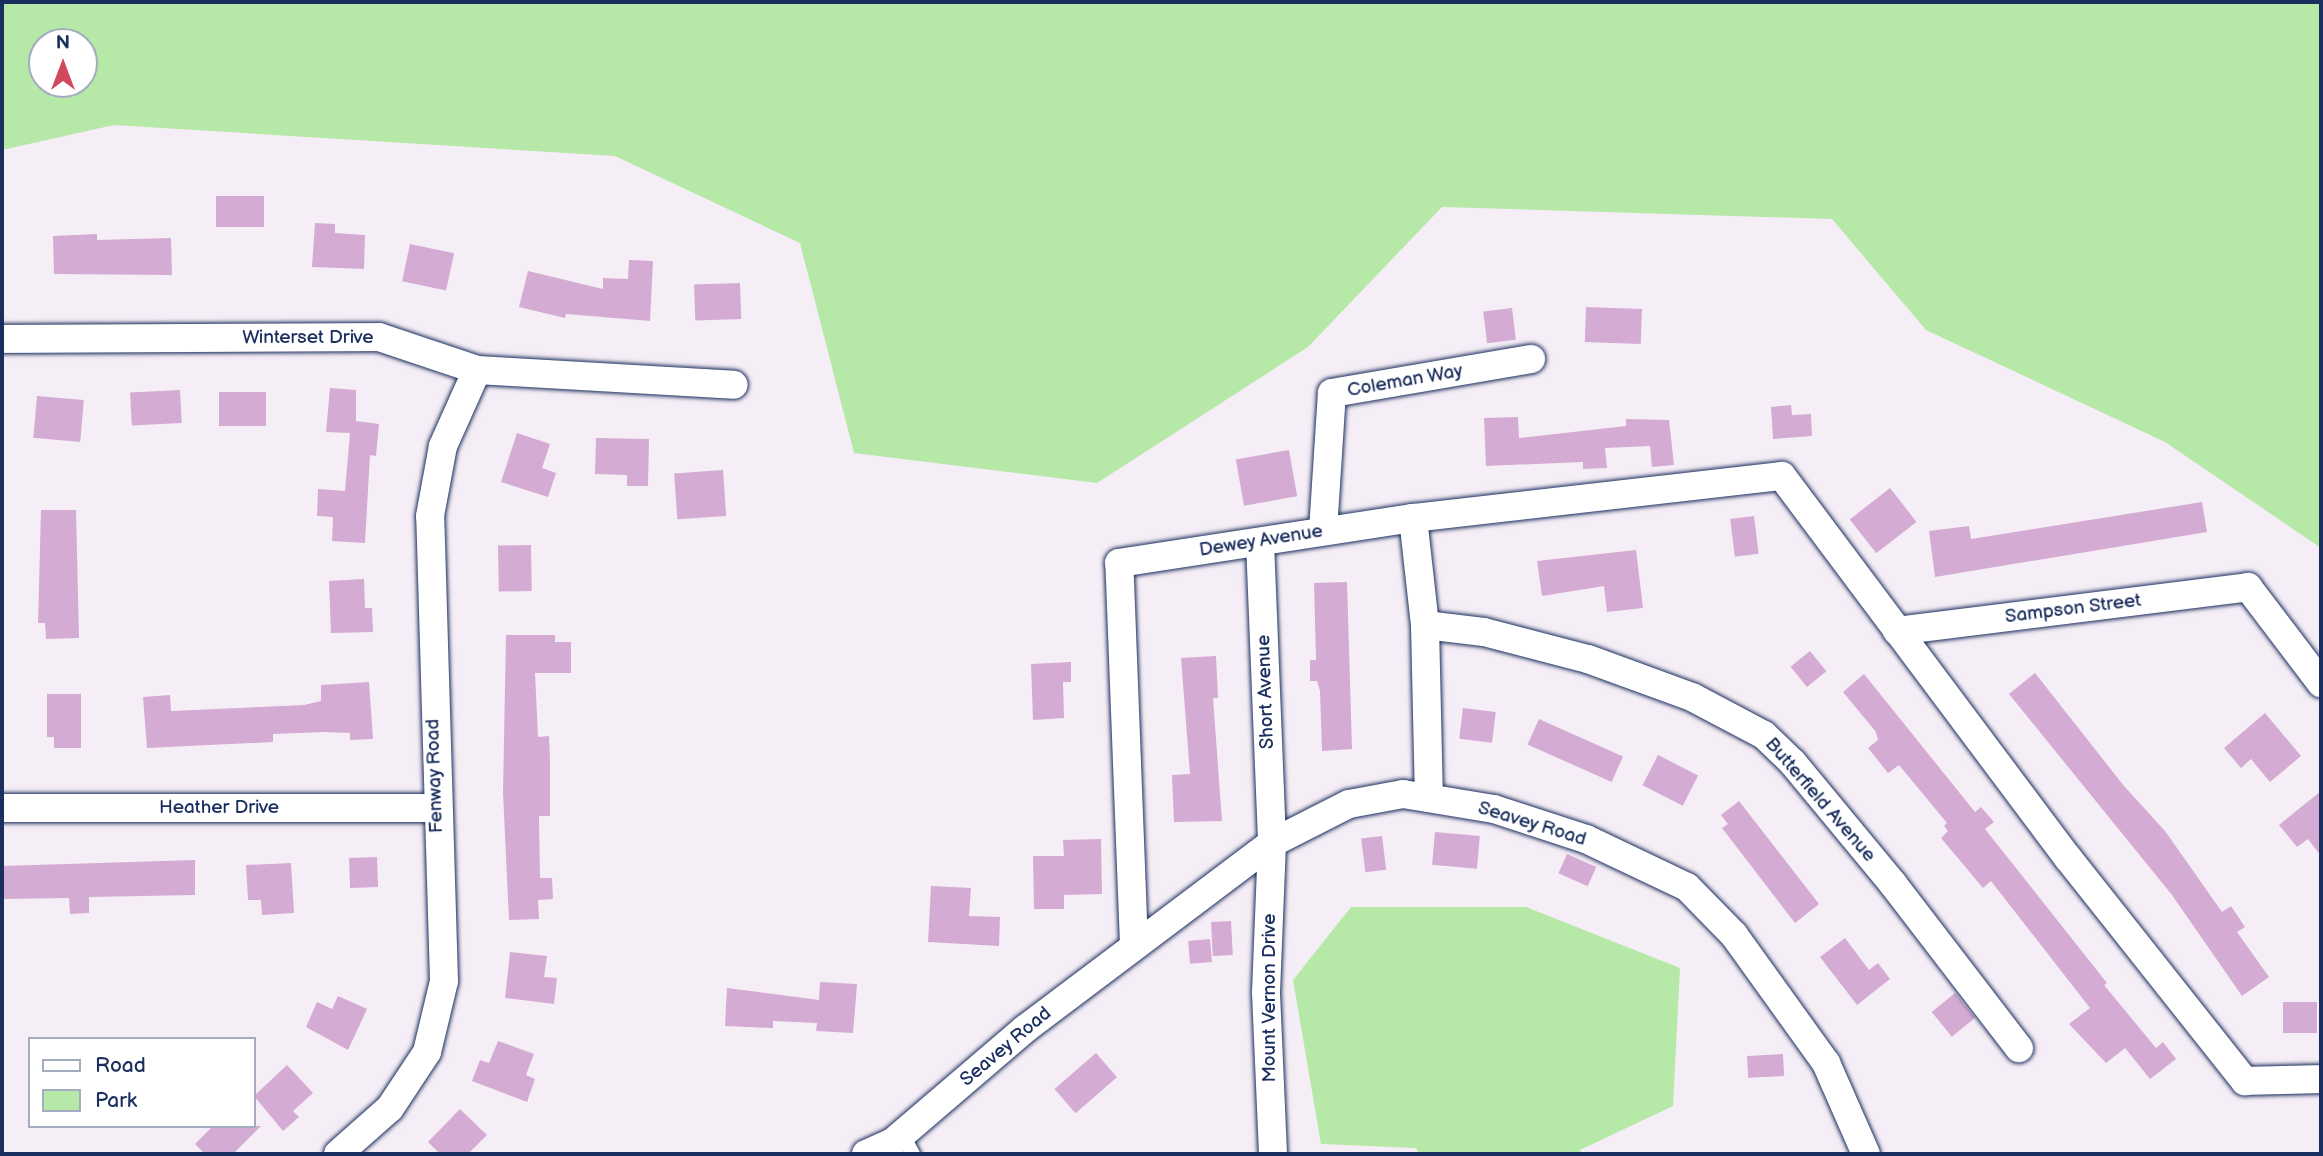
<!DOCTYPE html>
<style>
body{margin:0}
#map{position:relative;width:2323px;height:1156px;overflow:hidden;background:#f6eef6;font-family:"Balsamiq Sans",sans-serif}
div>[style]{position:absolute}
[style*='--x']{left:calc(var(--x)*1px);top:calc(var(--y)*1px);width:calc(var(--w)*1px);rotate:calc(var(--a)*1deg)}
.green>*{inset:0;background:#b6e8a8}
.building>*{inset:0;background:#d4abd2;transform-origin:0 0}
.roads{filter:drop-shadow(0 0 2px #1b2f5e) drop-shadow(0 0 2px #1b2f5e)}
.lane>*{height:14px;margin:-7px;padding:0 7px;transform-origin:7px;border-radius:7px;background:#fff}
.street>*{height:28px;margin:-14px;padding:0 14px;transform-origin:14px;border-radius:14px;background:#fff}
span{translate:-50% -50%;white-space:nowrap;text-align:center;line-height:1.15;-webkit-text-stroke:5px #fff;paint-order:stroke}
.street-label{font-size:19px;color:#1b2f5e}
.frame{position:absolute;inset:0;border:4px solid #1b2f5e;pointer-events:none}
.legend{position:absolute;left:28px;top:1037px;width:228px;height:91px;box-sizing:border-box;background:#fff;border:2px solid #a4acbf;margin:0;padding:9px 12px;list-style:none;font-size:21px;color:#1b2f5e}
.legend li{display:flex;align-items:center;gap:14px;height:35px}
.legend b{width:35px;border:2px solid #a4acbf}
.north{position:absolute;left:28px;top:28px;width:70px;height:70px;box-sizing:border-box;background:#fff;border:2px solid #a4acbf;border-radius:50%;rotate:0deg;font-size:19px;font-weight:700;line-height:28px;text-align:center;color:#1b2f5e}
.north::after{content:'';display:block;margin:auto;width:24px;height:32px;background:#d1495b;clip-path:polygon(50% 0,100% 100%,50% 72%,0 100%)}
</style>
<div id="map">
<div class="green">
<i style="clip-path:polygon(evenodd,2px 2px,2321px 2px,2321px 548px,2165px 442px,1926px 330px,1832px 219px,1442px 207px,1308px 347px,1097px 483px,854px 453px,800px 243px,615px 156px,114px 125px,2px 150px,2px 2px,42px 42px,84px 42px,84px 84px,42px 84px,42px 42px)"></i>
<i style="clip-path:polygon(1351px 907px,1526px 907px,1680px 968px,1673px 1106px,1580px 1150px,1582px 1154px,1419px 1154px,1416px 1148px,1321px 1144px,1293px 980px)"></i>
</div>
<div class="building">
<i style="left:264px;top:196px;width:31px;height:48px;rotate:90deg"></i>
<i style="clip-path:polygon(315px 223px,335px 224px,335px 233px,365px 235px,364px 269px,312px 267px)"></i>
<i style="clip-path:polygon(97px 234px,97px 240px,171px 238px,172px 275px,54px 274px,53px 236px)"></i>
<i style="left:410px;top:244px;width:45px;height:38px;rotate:12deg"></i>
<i style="clip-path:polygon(629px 260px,653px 261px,650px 321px,566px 314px,565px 318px,519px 307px,528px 271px,603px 289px,603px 278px,628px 279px)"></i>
<i style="left:740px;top:283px;width:36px;height:46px;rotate:88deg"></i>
<i style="left:1586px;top:307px;width:56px;height:35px;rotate:2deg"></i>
<i style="left:1512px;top:308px;width:32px;height:29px;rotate:83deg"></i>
<i style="clip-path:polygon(330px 388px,356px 390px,356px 421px,379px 424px,376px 456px,370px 455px,365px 543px,332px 541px,333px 517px,317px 516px,318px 489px,345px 491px,350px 433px,326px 432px)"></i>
<i style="left:180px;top:390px;width:33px;height:50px;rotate:87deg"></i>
<i style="left:266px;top:392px;width:34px;height:47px;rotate:90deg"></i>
<i style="left:37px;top:396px;width:47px;height:42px;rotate:5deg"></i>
<i style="clip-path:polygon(1791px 405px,1792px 415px,1811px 414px,1812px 436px,1773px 439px,1771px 407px)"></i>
<i style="clip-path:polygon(1518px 417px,1519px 438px,1626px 426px,1626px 419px,1669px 420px,1674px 465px,1652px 467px,1650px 446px,1605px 448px,1607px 468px,1583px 469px,1583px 462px,1486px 466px,1484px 418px)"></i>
<i style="clip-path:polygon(517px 433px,550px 444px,542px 468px,556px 473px,548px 497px,501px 482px)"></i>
<i style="clip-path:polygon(596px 438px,649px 439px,648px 486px,627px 486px,627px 475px,595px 474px)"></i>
<i style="left:1289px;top:450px;width:47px;height:54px;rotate:80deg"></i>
<i style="left:723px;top:470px;width:46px;height:49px;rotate:86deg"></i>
<i style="left:1890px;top:488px;width:43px;height:51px;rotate:52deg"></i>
<i style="clip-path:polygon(2202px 502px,2207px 532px,1935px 577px,1929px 531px,1969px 526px,1971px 539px)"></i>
<i style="clip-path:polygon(41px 510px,76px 510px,79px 638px,46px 639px,45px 623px,38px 623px)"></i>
<i style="left:1754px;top:516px;width:38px;height:24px;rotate:83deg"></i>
<i style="left:531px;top:545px;width:46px;height:33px;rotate:89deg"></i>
<i style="clip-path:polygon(1636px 550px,1643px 608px,1607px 612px,1604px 586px,1542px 596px,1537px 561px)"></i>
<i style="clip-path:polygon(364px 579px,365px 608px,372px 608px,373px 632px,331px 633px,329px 581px)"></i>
<i style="clip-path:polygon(1347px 582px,1352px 749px,1322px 751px,1320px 691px,1317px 681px,1310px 681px,1310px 660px,1316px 660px,1314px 583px)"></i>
<i style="clip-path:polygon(506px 635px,555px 635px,555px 642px,571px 642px,571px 673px,535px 673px,538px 737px,549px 736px,550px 761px,550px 816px,539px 816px,540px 878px,552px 878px,553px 899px,538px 900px,539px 919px,509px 920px,503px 793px)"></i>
<i style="left:1810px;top:651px;width:26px;height:25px;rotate:51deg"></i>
<i style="clip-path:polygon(1216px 656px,1218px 698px,1213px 698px,1222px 821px,1174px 822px,1172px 775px,1190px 774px,1181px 658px)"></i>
<i style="clip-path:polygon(1071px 662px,1071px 682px,1063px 682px,1064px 718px,1033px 720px,1031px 664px)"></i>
<i style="clip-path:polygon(2035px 673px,2124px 786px,2165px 831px,2222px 912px,2231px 906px,2245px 927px,2237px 932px,2269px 977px,2242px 996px,2172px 895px,2009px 694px)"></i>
<i style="clip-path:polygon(1864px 674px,1975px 812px,1981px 807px,1994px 822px,1985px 829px,2107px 983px,2104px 985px,2156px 1048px,2163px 1042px,2176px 1059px,2150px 1079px,2125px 1048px,2106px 1063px,2069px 1024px,2090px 1008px,1991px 881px,1983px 888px,1941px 838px,1948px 831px,1944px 826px,1947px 823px,1899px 765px,1888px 773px,1868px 748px,1878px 740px,1876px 732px,1843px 692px)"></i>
<i style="clip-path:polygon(369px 682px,373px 739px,350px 740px,350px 733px,324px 732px,273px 734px,273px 742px,147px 748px,143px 697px,170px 695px,171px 711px,304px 705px,321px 701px,321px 685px)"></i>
<i style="clip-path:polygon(47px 694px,81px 694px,81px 748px,54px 748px,54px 737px,47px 737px)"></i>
<i style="left:1463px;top:708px;width:33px;height:31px;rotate:7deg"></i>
<i style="clip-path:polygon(2265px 713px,2301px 756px,2270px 782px,2251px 759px,2241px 768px,2224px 748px)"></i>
<i style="left:1539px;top:719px;width:92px;height:28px;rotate:24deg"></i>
<i style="left:1658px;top:755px;width:45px;height:34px;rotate:27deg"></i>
<i style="clip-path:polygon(2321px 791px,2321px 856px,2308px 839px,2297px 847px,2279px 825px)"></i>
<i style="clip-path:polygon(1739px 801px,1819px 904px,1795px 923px,1722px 828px,1728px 824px,1721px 815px)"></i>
<i style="left:1435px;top:832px;width:45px;height:33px;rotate:5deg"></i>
<i style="left:1382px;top:836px;width:34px;height:21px;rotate:83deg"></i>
<i style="clip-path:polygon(1101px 839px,1102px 894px,1064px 895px,1064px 909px,1034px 909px,1033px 856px,1064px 856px,1063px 840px)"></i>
<i style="left:1567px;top:854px;width:32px;height:21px;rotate:24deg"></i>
<i style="left:377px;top:857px;width:30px;height:28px;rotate:88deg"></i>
<i style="clip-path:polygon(195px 860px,195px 895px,89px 897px,89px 913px,70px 914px,69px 898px,2px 899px,2px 866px)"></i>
<i style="clip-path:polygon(291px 863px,294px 913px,262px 915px,261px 900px,248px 900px,246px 865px)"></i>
<i style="clip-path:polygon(931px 886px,971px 888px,969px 916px,1000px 917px,999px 946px,928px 942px)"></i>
<i style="left:1231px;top:921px;width:34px;height:20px;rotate:87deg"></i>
<i style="clip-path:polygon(1845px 938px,1869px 970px,1878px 963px,1890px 979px,1857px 1005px,1820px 957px)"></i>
<i style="left:1210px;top:939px;width:23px;height:22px;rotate:85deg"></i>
<i style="clip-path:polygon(510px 952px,547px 956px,544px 977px,557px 978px,554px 1004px,505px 998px)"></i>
<i style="clip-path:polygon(820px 982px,857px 984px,853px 1033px,816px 1031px,817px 1023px,773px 1021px,773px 1028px,725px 1026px,727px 988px,819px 1000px)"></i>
<i style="left:1955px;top:993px;width:32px;height:30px;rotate:51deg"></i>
<i style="clip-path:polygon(338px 996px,367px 1009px,348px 1050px,306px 1027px,317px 1002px,332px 1009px)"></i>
<i style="left:2283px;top:1002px;width:34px;height:31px"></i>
<i style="clip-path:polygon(498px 1041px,534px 1054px,526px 1075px,535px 1079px,527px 1102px,472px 1081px,480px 1060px,489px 1063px)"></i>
<i style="left:1096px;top:1053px;width:32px;height:55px;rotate:49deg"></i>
<i style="left:1783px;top:1054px;width:22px;height:36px;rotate:87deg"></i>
<i style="clip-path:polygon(287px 1065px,313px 1093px,293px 1111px,299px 1117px,283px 1131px,254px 1096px)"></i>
<i style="clip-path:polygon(460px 1109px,487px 1135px,468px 1154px,440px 1154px,428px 1142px)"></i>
<i style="clip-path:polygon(213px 1126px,261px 1126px,233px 1154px,205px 1154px,195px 1144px)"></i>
</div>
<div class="roads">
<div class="lane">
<i style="--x:902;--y:1134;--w:23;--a:61"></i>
</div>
<div class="street">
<i style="--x:2;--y:339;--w:377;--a:-0.3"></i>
<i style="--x:379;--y:337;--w:103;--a:18.6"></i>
<i style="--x:477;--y:370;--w:257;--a:3.3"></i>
<i style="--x:1413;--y:518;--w:108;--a:83.6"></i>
<i style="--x:1425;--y:625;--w:173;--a:88.7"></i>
<i style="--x:1323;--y:531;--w:138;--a:-86.3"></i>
<i style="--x:1332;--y:393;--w:202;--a:-9.7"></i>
<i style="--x:1260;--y:542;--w:301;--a:87.7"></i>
<i style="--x:1272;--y:843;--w:150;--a:92.3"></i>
<i style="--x:1266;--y:993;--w:161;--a:87.5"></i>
<i style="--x:1425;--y:625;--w:59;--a:6.8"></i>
<i style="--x:1484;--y:632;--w:107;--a:14.6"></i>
<i style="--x:1588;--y:659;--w:111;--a:20.1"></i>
<i style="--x:1692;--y:697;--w:81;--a:27.8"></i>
<i style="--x:1764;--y:735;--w:40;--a:44"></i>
<i style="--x:1793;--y:763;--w:157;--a:50.4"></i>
<i style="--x:1893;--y:884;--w:207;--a:52.5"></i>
<i style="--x:1897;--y:631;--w:354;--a:-7.1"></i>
<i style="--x:2248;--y:587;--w:121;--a:52.8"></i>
<i style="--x:2;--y:808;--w:433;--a:0"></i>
<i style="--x:1134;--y:945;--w:382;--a:-92.2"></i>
<i style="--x:1119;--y:563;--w:297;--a:-8.7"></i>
<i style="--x:1413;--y:518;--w:371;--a:-6.5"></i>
<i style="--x:1782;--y:476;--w:477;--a:53.2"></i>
<i style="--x:2068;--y:858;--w:285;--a:51.6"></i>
<i style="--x:2245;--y:1081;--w:76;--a:-1.5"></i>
<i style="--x:338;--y:1154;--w:69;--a:-41.5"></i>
<i style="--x:390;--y:1108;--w:67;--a:-56.5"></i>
<i style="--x:427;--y:1052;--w:73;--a:-76.5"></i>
<i style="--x:444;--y:981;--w:465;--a:-91.7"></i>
<i style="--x:430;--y:516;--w:71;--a:-79.5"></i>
<i style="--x:443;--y:446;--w:83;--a:-65.9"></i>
<i style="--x:866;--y:1154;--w:30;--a:-24"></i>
<i style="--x:893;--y:1142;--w:174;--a:-40.6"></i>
<i style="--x:1025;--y:1029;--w:309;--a:-37"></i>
<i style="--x:1272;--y:843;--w:86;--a:-26.9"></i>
<i style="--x:1349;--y:804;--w:55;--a:-10.5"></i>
<i style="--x:1403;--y:794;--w:92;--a:9.4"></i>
<i style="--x:1494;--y:809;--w:97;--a:18.1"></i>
<i style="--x:1586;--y:839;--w:112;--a:25.4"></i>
<i style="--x:1687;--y:887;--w:67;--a:45.6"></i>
<i style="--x:1734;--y:935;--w:158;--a:54.3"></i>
<i style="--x:1826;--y:1063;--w:99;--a:66.3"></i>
</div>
</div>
<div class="street-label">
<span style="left:308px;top:338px">Winterset Drive</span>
<span style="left:1405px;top:381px;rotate:-10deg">Coleman Way</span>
<span style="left:1261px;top:541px;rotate:-9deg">Dewey Avenue</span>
<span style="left:2073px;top:609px;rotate:-7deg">Sampson Street</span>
<span style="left:1266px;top:692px;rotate:-92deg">Short Avenue</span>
<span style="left:435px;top:776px;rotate:-92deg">Fenway Road</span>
<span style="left:1820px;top:800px;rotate:49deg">Butterfield Avenue</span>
<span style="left:219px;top:808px">Heather Drive</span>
<span style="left:1532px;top:824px;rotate:17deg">Seavey Road</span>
<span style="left:1270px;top:998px;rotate:-90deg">Mount Vernon Drive</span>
<span style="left:1006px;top:1047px;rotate:-40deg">Seavey Road</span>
</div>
<div class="frame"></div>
<ul class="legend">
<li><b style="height:9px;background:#fff"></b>Road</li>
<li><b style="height:19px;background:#b6e8a8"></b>Park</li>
</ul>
<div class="north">N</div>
</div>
